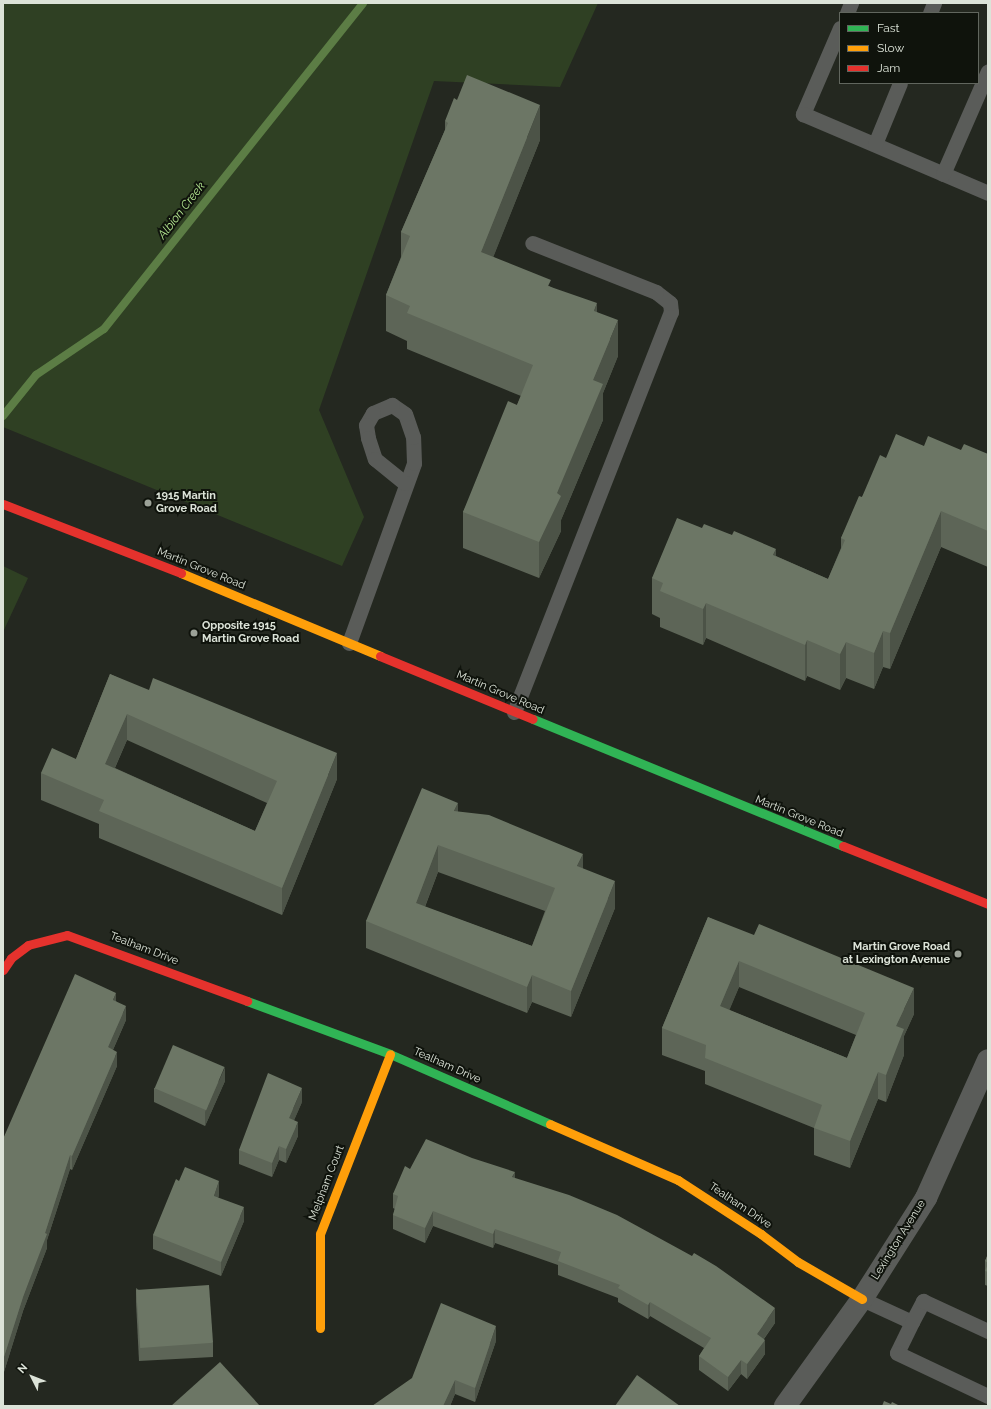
<!DOCTYPE html>
<style>
body{margin:0}
#map{position:relative;width:991px;height:1409px;overflow:hidden;background:#242820;font-family:Raleway,sans-serif}
div>[style]{position:absolute}
[style*='--x']{left:calc(var(--x)*1px);top:calc(var(--y)*1px);width:calc(var(--w)*1px);rotate:calc(var(--a)*1deg)}
.green>*{inset:0;background:#2f4023}
.stream>*{height:8px;margin:-4px;padding:0 4px;transform-origin:4px;border-radius:4px;background:#5c7d45}
.lane>*{height:15px;margin:-7.5px;padding:0 7.5px;transform-origin:7.5px;border-radius:7.5px;background:#5a5c59}
.street>*{height:22px;margin:-11px;padding:0 11px;transform-origin:11px;border-radius:11px;background:#5a5c59}
.fast>*{height:9px;margin:-4.5px;padding:0 4.5px;transform-origin:4.5px;border-radius:4.5px;background:#30b455}
.slow>*{height:9px;margin:-4.5px;padding:0 4.5px;transform-origin:4.5px;border-radius:4.5px;background:#ff9f0a}
.jam>*{height:9px;margin:-4.5px;padding:0 4.5px;transform-origin:4.5px;border-radius:4.5px;background:#e5322d}
.wall>*{inset:0;background:#5d6557}
.shaded-wall>*{inset:0;background:#4c5347}
.building>*{inset:0;background:#6c7665;transform-origin:0 0}
.dots>*{width:11px;height:11px;translate:-50% -50%;box-sizing:border-box;border:2px solid #0f130c;border-radius:50%}
span{translate:-50% -50%;white-space:nowrap;text-align:center;line-height:1.15;-webkit-text-stroke:4px #0f130c;paint-order:stroke}
.poi-label{font-size:11px;color:#dce3d8;font-weight:700}
.left{translate:0 -50%;text-align:left}
.right{translate:-100% -50%;text-align:right}
.street-label{font-size:11px;color:#dce3d8}
.water-label{font-size:12px;color:#b4e791;font-style:italic}
.frame{position:absolute;inset:0;border:4px solid #dce3d8;pointer-events:none}
.legend{position:absolute;left:839px;top:12px;width:140px;height:72px;box-sizing:border-box;background:#0f130c;border:1px solid #61665e;margin:0;padding:5px 7px;list-style:none;font-size:12px;color:#dce3d8}
.legend li{display:flex;align-items:center;gap:8px;height:20px}
.legend b{width:20px;border:1px solid #61665e}
.north{position:absolute;left:12px;top:1357px;width:40px;height:40px;-webkit-text-stroke:3px #0f130c;paint-order:stroke;rotate:312deg;font-size:11px;font-weight:700;line-height:16px;text-align:center;color:#dce3d8}
.north::after{content:'';display:block;margin:auto;width:14px;height:18px;background:#dce3d8;clip-path:polygon(50% 0,100% 100%,50% 72%,0 100%)}
</style>
<div id="map">
<div class="green">
<i style="clip-path:polygon(3px 3px,598px 3px,560px 87px,434px 81px,319px 410px,364px 517px,342px 566px,3px 427px)"></i>
<i style="clip-path:polygon(3px 566px,28px 578px,3px 632px)"></i>
</div>
<div class="stream">
<i style="--x:3;--y:416;--w:53;--a:-51.2"></i>
<i style="--x:36;--y:375;--w:82;--a:-34.1"></i>
<i style="--x:104;--y:329;--w:416;--a:-51.5"></i>
</div>
<div class="lane">
<i style="--x:847;--y:13;--w:11;--a:-68"></i>
<i style="--x:930;--y:13;--w:11;--a:-68"></i>
<i style="--x:840;--y:28;--w:94;--a:113.3"></i>
<i style="--x:803;--y:114;--w:201;--a:23.1"></i>
<i style="--x:875;--y:144;--w:66;--a:-67.7"></i>
<i style="--x:943;--y:174;--w:112;--a:-66.4"></i>
<i style="--x:349;--y:643;--w:191;--a:-70.1"></i>
<i style="--x:414;--y:463;--w:26;--a:-92"></i>
<i style="--x:413;--y:437;--w:24;--a:-109"></i>
<i style="--x:405;--y:414;--w:16;--a:-145"></i>
<i style="--x:392;--y:405;--w:21;--a:157"></i>
<i style="--x:373;--y:413;--w:14;--a:120"></i>
<i style="--x:366;--y:425;--w:13;--a:81"></i>
<i style="--x:368;--y:438;--w:22;--a:72"></i>
<i style="--x:375;--y:459;--w:38;--a:39"></i>
<i style="--x:514;--y:712;--w:430;--a:-68.6"></i>
<i style="--x:671;--y:312;--w:9;--a:-96"></i>
<i style="--x:670;--y:303;--w:18;--a:-142"></i>
<i style="--x:656;--y:292;--w:133;--a:-158.4"></i>
<i style="--x:862;--y:1299;--w:55;--a:24.7"></i>
<i style="--x:912;--y:1322;--w:34;--a:116"></i>
<i style="--x:897;--y:1353;--w:101;--a:25.3"></i>
<i style="--x:912;--y:1322;--w:24;--a:-62"></i>
<i style="--x:923;--y:1301;--w:72;--a:24.8"></i>
</div>
<div class="street">
<i style="--x:785;--y:1406;--w:132;--a:-54.3"></i>
<i style="--x:862;--y:1299;--w:120;--a:-57.6"></i>
<i style="--x:926;--y:1198;--w:151;--a:-65.8"></i>
</div>
<div class="fast">
<i style="--x:533;--y:719;--w:335;--a:22.3"></i>
<i style="--x:247;--y:1001;--w:153;--a:20.3"></i>
<i style="--x:390;--y:1054;--w:175;--a:23.6"></i>
</div>
<div class="slow">
<i style="--x:181;--y:573;--w:216;--a:22.6"></i>
<i style="--x:550;--y:1124;--w:140;--a:23.6"></i>
<i style="--x:678;--y:1180;--w:99;--a:33"></i>
<i style="--x:761;--y:1234;--w:46;--a:37.1"></i>
<i style="--x:798;--y:1262;--w:74;--a:30"></i>
<i style="--x:320;--y:1328;--w:94;--a:-90"></i>
<i style="--x:320;--y:1234;--w:193;--a:-68.7"></i>
</div>
<div class="jam">
<i style="--x:3;--y:504;--w:191;--a:21.2"></i>
<i style="--x:380;--y:656;--w:165;--a:22.4"></i>
<i style="--x:843;--y:846;--w:156;--a:21.8"></i>
<i style="--x:3;--y:970;--w:14;--a:-56"></i>
<i style="--x:11;--y:958;--w:21;--a:-37"></i>
<i style="--x:28;--y:945;--w:40;--a:-14.4"></i>
<i style="--x:67;--y:935;--w:192;--a:20.1"></i>
</div>
<div class="wall">
<i style="clip-path:polygon(445px 121px,540px 140px,493px 257px,551px 287px,597px 312px,618px 356px,603px 393px,603px 420px,561px 520px,561px 531px,539px 578px,463px 548px,463px 512px,517px 405px,521px 396px,407px 349px,407px 341px,386px 331px,386px 295px,401px 257px,401px 232px,445px 130px)"></i>
<i style="clip-path:polygon(924px 446px,988px 454px,988px 567px,941px 547px,890px 669px,883px 667px,874px 689px,846px 678px,840px 690px,807px 676px,805px 681px,706px 638px,703px 645px,660px 627px,660px 618px,652px 614px,652px 578px,702px 528px,732px 535px,776px 556px,828px 579px,841px 548px,841px 538px,862px 497px,886px 458px)"></i>
<i style="clip-path:polygon(evenodd,110px 674px,337px 779px,282px 915px,99px 838px,99px 824px,41px 800px,41px 773px,76px 759px,110px 674px,127px 740px,267px 803px,255px 831px,115px 768px,127px 740px)"></i>
<i style="clip-path:polygon(evenodd,458px 812px,583px 869px,615px 908px,571px 1017px,532px 1002px,527px 1013px,366px 948px,366px 921px,458px 812px,438px 872px,545px 911px,532px 946px,425px 907px,438px 872px)"></i>
<i style="clip-path:polygon(evenodd,708px 917px,914px 1014px,904px 1036px,904px 1055px,886px 1102px,878px 1099px,850px 1168px,814px 1155px,814px 1128px,705px 1084px,705px 1071px,662px 1055px,662px 1028px,708px 917px,739px 987px,856px 1035px,847px 1058px,729px 1010px,739px 987px)"></i>
<i style="clip-path:polygon(116px 1001px,126px 1020px,113px 1050px,117px 1066px,72px 1170px,70px 1169px,47px 1240px,47px 1248px,23px 1311px,3px 1375px,3px 1139px)"></i>
<i style="clip-path:polygon(225px 1081px,205px 1126px,154px 1102px,154px 1088px)"></i>
<i style="clip-path:polygon(302px 1102px,294px 1120px,298px 1136px,286px 1163px,279px 1160px,272px 1177px,239px 1164px,239px 1150px)"></i>
<i style="clip-path:polygon(410px 1169px,515px 1179px,775px 1323px,764px 1339px,765px 1354px,747px 1379px,741px 1374px,728px 1391px,699px 1370px,699px 1356px,704px 1348px,650px 1316px,648px 1319px,618px 1302px,618px 1298px,558px 1275px,558px 1265px,495px 1243px,493px 1248px,433px 1226px,425px 1243px,393px 1229px,393px 1215px,395px 1209px,393px 1208px,393px 1194px)"></i>
<i style="clip-path:polygon(219px 1195px,218px 1198px,244px 1221px,221px 1276px,153px 1249px,153px 1235px)"></i>
<i style="clip-path:polygon(988px 1254px,988px 1286px,985px 1285px,985px 1261px)"></i>
<i style="clip-path:polygon(136px 1288px,213px 1343px,213px 1357px,139px 1361px,136px 1302px)"></i>
<i style="clip-path:polygon(496px 1341px,475px 1402px,455px 1394px,450px 1406px,372px 1406px)"></i>
</div>
<div class="shaded-wall">
<i style="clip-path:polygon(540px 105px,540px 140px,481px 288px,481px 252px)"></i>
<i style="clip-path:polygon(597px 303px,597px 339px,594px 311px)"></i>
<i style="clip-path:polygon(618px 320px,618px 356px,603px 393px,603px 420px,561px 520px,561px 531px,539px 578px,539px 542px,557px 493px,593px 380px)"></i>
<i style="clip-path:polygon(941px 511px,941px 547px,890px 669px,890px 633px)"></i>
<i style="clip-path:polygon(776px 549px,776px 585px,773px 555px)"></i>
<i style="clip-path:polygon(706px 603px,706px 638px,703px 645px,703px 609px)"></i>
<i style="clip-path:polygon(883px 631px,883px 667px,874px 689px,874px 653px)"></i>
<i style="clip-path:polygon(807px 640px,807px 676px,805px 681px,805px 645px)"></i>
<i style="clip-path:polygon(846px 642px,846px 678px,840px 690px,840px 654px)"></i>
<i style="clip-path:polygon(127px 714px,127px 740px,105px 790px,105px 764px)"></i>
<i style="clip-path:polygon(337px 753px,337px 779px,282px 915px,282px 888px)"></i>
<i style="clip-path:polygon(458px 803px,458px 829px,454px 811px)"></i>
<i style="clip-path:polygon(438px 845px,438px 872px,416px 930px,416px 903px)"></i>
<i style="clip-path:polygon(583px 854px,583px 880px,577px 866px)"></i>
<i style="clip-path:polygon(615px 881px,615px 908px,571px 1017px,571px 991px)"></i>
<i style="clip-path:polygon(739px 961px,739px 987px,720px 1033px,720px 1006px)"></i>
<i style="clip-path:polygon(532px 975px,532px 1002px,527px 1013px,527px 987px)"></i>
<i style="clip-path:polygon(914px 988px,914px 1014px,904px 1036px,904px 1055px,886px 1102px,886px 1075px,896px 1026px)"></i>
<i style="clip-path:polygon(116px 993px,116px 1007px,113px 1000px)"></i>
<i style="clip-path:polygon(126px 1006px,126px 1020px,108px 1061px,108px 1047px)"></i>
<i style="clip-path:polygon(117px 1052px,117px 1066px,72px 1170px,72px 1156px)"></i>
<i style="clip-path:polygon(225px 1067px,225px 1081px,205px 1126px,205px 1112px)"></i>
<i style="clip-path:polygon(878px 1072px,878px 1099px,850px 1168px,850px 1141px)"></i>
<i style="clip-path:polygon(302px 1088px,302px 1102px,289px 1132px,289px 1118px)"></i>
<i style="clip-path:polygon(298px 1122px,298px 1136px,286px 1163px,286px 1149px)"></i>
<i style="clip-path:polygon(279px 1146px,279px 1160px,272px 1177px,272px 1163px)"></i>
<i style="clip-path:polygon(70px 1155px,70px 1169px,47px 1240px,47px 1248px,23px 1311px,3px 1375px,3px 1360px,23px 1297px,45px 1233px)"></i>
<i style="clip-path:polygon(515px 1172px,515px 1186px,512px 1177px)"></i>
<i style="clip-path:polygon(219px 1181px,219px 1195px,214px 1210px,214px 1196px)"></i>
<i style="clip-path:polygon(244px 1207px,244px 1221px,221px 1276px,221px 1262px)"></i>
<i style="clip-path:polygon(433px 1211px,433px 1226px,425px 1243px,425px 1228px)"></i>
<i style="clip-path:polygon(495px 1229px,495px 1243px,493px 1248px,493px 1234px)"></i>
<i style="clip-path:polygon(650px 1302px,650px 1316px,648px 1319px,648px 1305px)"></i>
<i style="clip-path:polygon(775px 1308px,775px 1323px,757px 1348px,757px 1334px)"></i>
<i style="clip-path:polygon(496px 1326px,496px 1341px,475px 1402px,475px 1388px)"></i>
<i style="clip-path:polygon(765px 1340px,765px 1354px,747px 1379px,747px 1364px)"></i>
<i style="clip-path:polygon(741px 1360px,741px 1374px,728px 1391px,728px 1377px)"></i>
<i style="clip-path:polygon(455px 1380px,455px 1394px,450px 1406px,443px 1406px)"></i>
</div>
<div class="building">
<i style="clip-path:polygon(467px 75px,540px 105px,481px 252px,551px 280px,548px 286px,597px 303px,594px 311px,618px 320px,593px 380px,603px 384px,557px 493px,561px 496px,539px 542px,463px 512px,508px 401px,517px 405px,533px 365px,407px 313px,410px 306px,386px 295px,410px 236px,401px 232px,448px 123px,445px 121px,454px 98px,457px 100px)"></i>
<i style="clip-path:polygon(896px 434px,924px 446px,928px 436px,961px 450px,964px 444px,988px 454px,988px 531px,941px 511px,890px 633px,883px 631px,874px 653px,846px 642px,840px 654px,807px 640px,805px 645px,706px 603px,703px 609px,660px 591px,663px 583px,652px 578px,677px 518px,702px 528px,704px 524px,732px 535px,734px 531px,776px 549px,773px 555px,828px 579px,845px 540px,841px 538px,859px 496px,862px 497px,880px 455px,886px 458px)"></i>
<i style="clip-path:polygon(evenodd,110px 674px,149px 690px,153px 678px,337px 753px,282px 888px,99px 811px,104px 800px,41px 773px,52px 748px,76px 759px,110px 674px,127px 714px,277px 781px,255px 831px,105px 764px,127px 714px)"></i>
<i style="clip-path:polygon(evenodd,422px 788px,458px 803px,454px 811px,489px 815px,583px 854px,577px 866px,615px 881px,571px 991px,532px 975px,527px 987px,366px 921px,422px 788px,438px 845px,555px 888px,532px 946px,416px 903px,438px 845px)"></i>
<i style="clip-path:polygon(evenodd,708px 917px,754px 935px,759px 924px,914px 988px,896px 1026px,904px 1029px,886px 1075px,878px 1072px,850px 1141px,814px 1128px,822px 1105px,705px 1058px,706px 1045px,662px 1028px,708px 917px,739px 961px,865px 1013px,847px 1058px,720px 1006px,739px 961px)"></i>
<i style="clip-path:polygon(75px 974px,116px 993px,113px 1000px,126px 1006px,108px 1047px,117px 1052px,72px 1156px,70px 1155px,45px 1233px,47px 1234px,23px 1297px,3px 1360px,3px 1139px)"></i>
<i style="left:173px;top:1045px;width:56px;height:47px;rotate:23deg"></i>
<i style="clip-path:polygon(268px 1073px,302px 1088px,289px 1118px,298px 1122px,286px 1149px,279px 1146px,272px 1163px,239px 1150px)"></i>
<i style="clip-path:polygon(426px 1139px,472px 1158px,515px 1172px,512px 1177px,569px 1195px,617px 1215px,692px 1256px,694px 1253px,716px 1266px,775px 1308px,757px 1334px,765px 1340px,747px 1364px,741px 1360px,728px 1377px,699px 1356px,711px 1338px,650px 1302px,648px 1305px,618px 1288px,620px 1285px,558px 1261px,561px 1252px,495px 1229px,493px 1234px,433px 1211px,425px 1228px,393px 1215px,398px 1196px,393px 1194px,405px 1166px,410px 1169px)"></i>
<i style="clip-path:polygon(185px 1167px,219px 1181px,214px 1196px,244px 1207px,221px 1262px,153px 1235px,176px 1179px,179px 1181px)"></i>
<i style="clip-path:polygon(988px 1254px,988px 1263px,985px 1261px)"></i>
<i style="clip-path:polygon(988px 1264px,988px 1272px,985px 1271px)"></i>
<i style="left:209px;top:1285px;width:58px;height:73px;rotate:86deg"></i>
<i style="clip-path:polygon(441px 1303px,496px 1326px,475px 1388px,455px 1380px,443px 1406px,372px 1406px,412px 1378px)"></i>
<i style="clip-path:polygon(220px 1362px,260px 1406px,171px 1406px)"></i>
<i style="clip-path:polygon(637px 1375px,680px 1406px,615px 1406px)"></i>
<i style="clip-path:polygon(884px 1401px,891px 1404px,892px 1402px,900px 1406px,882px 1406px)"></i>
</div>
<div class="dots">
<i style="left:148px;top:503px;background:#9ca298"></i>
<i style="left:194px;top:633px;background:#9ca298"></i>
<i style="left:958px;top:954px;background:#9ca298"></i>
</div>
<div class="poi-label">
<span class="left" style="left:156px;top:503px">1915 Martin<br>Grove Road</span>
<span class="left" style="left:202px;top:633px">Opposite 1915<br>Martin Grove Road</span>
<span class="right" style="left:950px;top:954px">Martin Grove Road<br>at Lexington Avenue</span>
</div>
<div class="street-label">
<span style="left:201px;top:569px;rotate:22deg">Martin Grove Road</span>
<span style="left:500px;top:693px;rotate:23deg">Martin Grove Road</span>
<span style="left:799px;top:817px;rotate:22deg">Martin Grove Road</span>
<span style="left:144px;top:949px;rotate:21deg">Tealham Drive</span>
<span style="left:447px;top:1066px;rotate:24deg">Tealham Drive</span>
<span style="left:327px;top:1183px;rotate:-69deg">Melpham Court</span>
<span style="left:740px;top:1206px;rotate:34deg">Tealham Drive</span>
<span style="left:899px;top:1240px;rotate:-58deg">Lexington Avenue</span>
</div>
<div class="water-label">
<span style="left:182px;top:211px;rotate:-52deg">Albion Creek</span>
</div>
<div class="frame"></div>
<ul class="legend">
<li><b style="height:5px;background:#30b455"></b>Fast</li>
<li><b style="height:5px;background:#ff9f0a"></b>Slow</li>
<li><b style="height:5px;background:#e5322d"></b>Jam</li>
</ul>
<div class="north">N</div>
</div>
